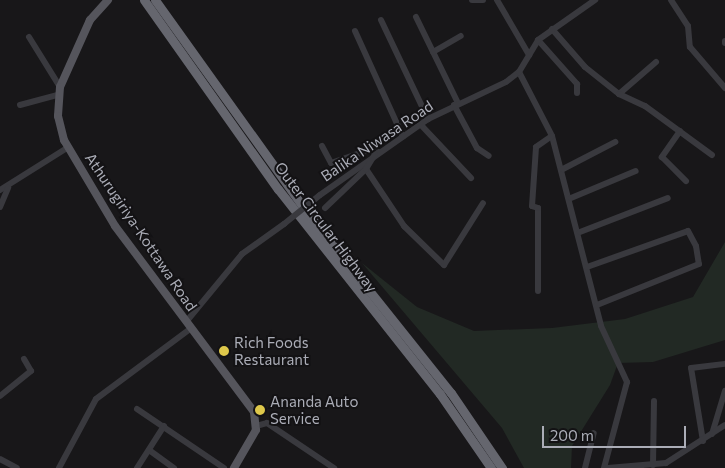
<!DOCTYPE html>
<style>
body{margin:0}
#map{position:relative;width:725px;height:468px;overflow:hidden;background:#181719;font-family:Commissioner,sans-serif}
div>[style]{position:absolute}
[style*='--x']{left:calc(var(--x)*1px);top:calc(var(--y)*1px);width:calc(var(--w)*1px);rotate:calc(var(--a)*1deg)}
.green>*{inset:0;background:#222924}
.minor>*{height:6px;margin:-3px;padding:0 3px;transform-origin:3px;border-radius:3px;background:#39393e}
.major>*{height:8px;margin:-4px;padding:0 4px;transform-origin:4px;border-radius:4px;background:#55555c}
.highway>*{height:9px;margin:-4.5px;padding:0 4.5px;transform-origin:4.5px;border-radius:4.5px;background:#65666e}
.minor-bridge>*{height:6px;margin:-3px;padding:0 3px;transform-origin:3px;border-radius:3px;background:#39393e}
.dots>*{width:14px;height:14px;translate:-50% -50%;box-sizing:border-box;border:2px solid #131214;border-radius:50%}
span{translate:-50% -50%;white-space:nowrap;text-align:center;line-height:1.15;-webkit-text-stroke:4px #131214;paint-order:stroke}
.street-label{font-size:15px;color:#abadb7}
.poi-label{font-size:15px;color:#abadb7}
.left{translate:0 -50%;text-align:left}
.scale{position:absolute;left:542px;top:426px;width:144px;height:22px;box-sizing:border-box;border:2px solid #abadb7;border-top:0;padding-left:6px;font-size:15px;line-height:18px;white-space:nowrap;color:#abadb7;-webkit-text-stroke:4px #131214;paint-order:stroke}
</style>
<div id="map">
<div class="green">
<i style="clip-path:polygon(725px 242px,725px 340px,653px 362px,618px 363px,610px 385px,572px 446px,571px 468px,524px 468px,502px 428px,362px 263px,417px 307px,474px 331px,552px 328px,625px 319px,693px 297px)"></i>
</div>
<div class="minor">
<i style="--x:472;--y:0;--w:11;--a:0"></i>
<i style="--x:497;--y:0;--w:64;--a:59.8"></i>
<i style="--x:671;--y:0;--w:31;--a:57"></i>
<i style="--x:688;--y:26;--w:21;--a:85"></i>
<i style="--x:690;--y:47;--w:54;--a:49.5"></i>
<i style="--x:416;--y:17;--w:96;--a:64"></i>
<i style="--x:381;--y:20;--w:110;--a:64.6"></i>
<i style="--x:552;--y:29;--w:50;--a:49"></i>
<i style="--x:585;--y:67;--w:43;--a:38.5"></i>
<i style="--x:619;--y:94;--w:49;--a:-40.9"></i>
<i style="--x:355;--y:31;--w:116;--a:65.6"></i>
<i style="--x:29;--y:37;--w:59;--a:58.2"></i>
<i style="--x:538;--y:40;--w:59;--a:48.4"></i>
<i style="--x:577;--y:84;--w:9;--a:90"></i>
<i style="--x:725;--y:41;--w:2;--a:90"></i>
<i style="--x:433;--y:52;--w:32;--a:-30"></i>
<i style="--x:519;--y:72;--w:72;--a:62.7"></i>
<i style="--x:552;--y:136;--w:196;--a:75.5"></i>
<i style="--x:601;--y:326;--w:62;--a:65.1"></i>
<i style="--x:627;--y:382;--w:89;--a:105"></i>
<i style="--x:619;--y:94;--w:29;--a:25"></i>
<i style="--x:645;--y:106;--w:83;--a:36.2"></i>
<i style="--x:20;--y:105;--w:39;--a:-15"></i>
<i style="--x:454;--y:105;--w:49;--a:61.9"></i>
<i style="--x:477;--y:148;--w:14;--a:34"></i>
<i style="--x:421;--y:125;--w:73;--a:46.7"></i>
<i style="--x:680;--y:131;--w:32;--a:125"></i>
<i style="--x:662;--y:157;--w:34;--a:45"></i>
<i style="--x:322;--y:146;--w:19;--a:62"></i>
<i style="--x:331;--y:163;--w:39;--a:-19"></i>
<i style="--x:368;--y:150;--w:11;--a:10"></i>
<i style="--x:366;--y:169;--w:69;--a:56.3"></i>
<i style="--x:404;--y:226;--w:56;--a:44.3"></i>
<i style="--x:444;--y:265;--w:73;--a:-57.8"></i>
<i style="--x:563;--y:169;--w:59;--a:-27.4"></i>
<i style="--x:0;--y:190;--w:79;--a:-32.1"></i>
<i style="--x:320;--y:195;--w:132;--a:-35.1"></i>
<i style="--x:428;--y:119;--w:86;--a:-25.4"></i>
<i style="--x:506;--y:82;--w:16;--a:-38"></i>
<i style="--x:519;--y:72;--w:37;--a:-59"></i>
<i style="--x:538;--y:40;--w:70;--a:-35.1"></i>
<i style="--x:571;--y:198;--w:70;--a:-22.6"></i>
<i style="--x:0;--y:207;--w:21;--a:-67"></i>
<i style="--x:325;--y:208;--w:57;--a:-43.6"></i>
<i style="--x:366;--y:169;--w:17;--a:-59"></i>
<i style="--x:580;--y:232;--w:94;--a:-21.1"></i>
<i style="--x:587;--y:267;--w:107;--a:-19.6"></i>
<i style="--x:688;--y:231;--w:17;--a:62"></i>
<i style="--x:696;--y:246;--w:18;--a:81"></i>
<i style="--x:699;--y:264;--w:110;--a:158.1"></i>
<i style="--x:538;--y:291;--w:83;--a:-90"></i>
<i style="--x:538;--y:208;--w:6;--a:-162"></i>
<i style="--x:532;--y:206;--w:59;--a:-86.1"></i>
<i style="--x:536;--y:147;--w:19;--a:-35"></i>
<i style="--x:186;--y:322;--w:88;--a:-50.5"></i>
<i style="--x:242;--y:254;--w:52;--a:-35.5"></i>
<i style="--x:0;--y:396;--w:40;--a:-39"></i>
<i style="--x:31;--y:371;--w:14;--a:-120"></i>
<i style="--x:137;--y:409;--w:105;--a:34.1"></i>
<i style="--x:256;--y:426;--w:11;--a:-15"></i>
<i style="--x:267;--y:423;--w:81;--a:33.9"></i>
<i style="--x:712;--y:434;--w:45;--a:-73.2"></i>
<i style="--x:703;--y:441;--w:74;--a:-99.3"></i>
<i style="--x:691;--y:368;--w:34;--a:-7"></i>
<i style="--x:149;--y:450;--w:31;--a:36"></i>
<i style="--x:0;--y:459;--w:19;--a:28"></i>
<i style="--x:653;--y:465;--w:64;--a:-89.1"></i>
<i style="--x:59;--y:468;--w:78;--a:-61.8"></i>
<i style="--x:96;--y:399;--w:117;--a:-36.7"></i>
<i style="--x:137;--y:468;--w:50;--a:-57.3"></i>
<i style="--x:585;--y:468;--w:36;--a:-76"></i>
<i style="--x:608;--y:468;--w:58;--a:-4.9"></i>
<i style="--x:666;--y:463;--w:70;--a:-32.8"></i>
</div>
<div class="major">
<i style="--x:108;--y:0;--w:27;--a:132"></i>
<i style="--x:90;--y:20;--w:73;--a:114.1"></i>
<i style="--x:60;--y:87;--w:29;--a:94"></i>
<i style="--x:58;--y:116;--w:25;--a:76"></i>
<i style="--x:64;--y:140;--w:100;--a:59.3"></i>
<i style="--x:115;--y:226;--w:232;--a:53.2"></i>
<i style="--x:254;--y:412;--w:18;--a:84"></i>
<i style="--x:256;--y:430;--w:44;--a:120.1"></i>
</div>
<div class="highway">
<i style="--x:144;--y:0;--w:232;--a:54.7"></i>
<i style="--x:278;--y:189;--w:261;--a:51.7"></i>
<i style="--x:440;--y:394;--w:90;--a:55.4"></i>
<i style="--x:155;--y:0;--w:263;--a:54.4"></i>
<i style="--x:308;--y:214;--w:229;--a:51.4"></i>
<i style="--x:451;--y:393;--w:91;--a:55.8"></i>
</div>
<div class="minor-bridge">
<i style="--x:284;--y:224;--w:46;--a:-38.9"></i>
</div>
<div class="dots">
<i style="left:224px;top:351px;background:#dec84b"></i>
<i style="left:260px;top:410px;background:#dec84b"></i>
</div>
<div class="street-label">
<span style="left:377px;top:141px;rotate:-34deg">Balika Niwasa Road</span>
<span style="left:326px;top:227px;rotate:53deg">Outer Circular Highway</span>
<span style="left:141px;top:232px;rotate:56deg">Athurugiriya-Kottawa Road</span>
</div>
<div class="poi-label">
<span class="left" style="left:234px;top:351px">Rich Foods<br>Restaurant</span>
<span class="left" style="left:270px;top:410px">Ananda Auto<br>Service</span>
</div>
<div class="scale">200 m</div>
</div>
